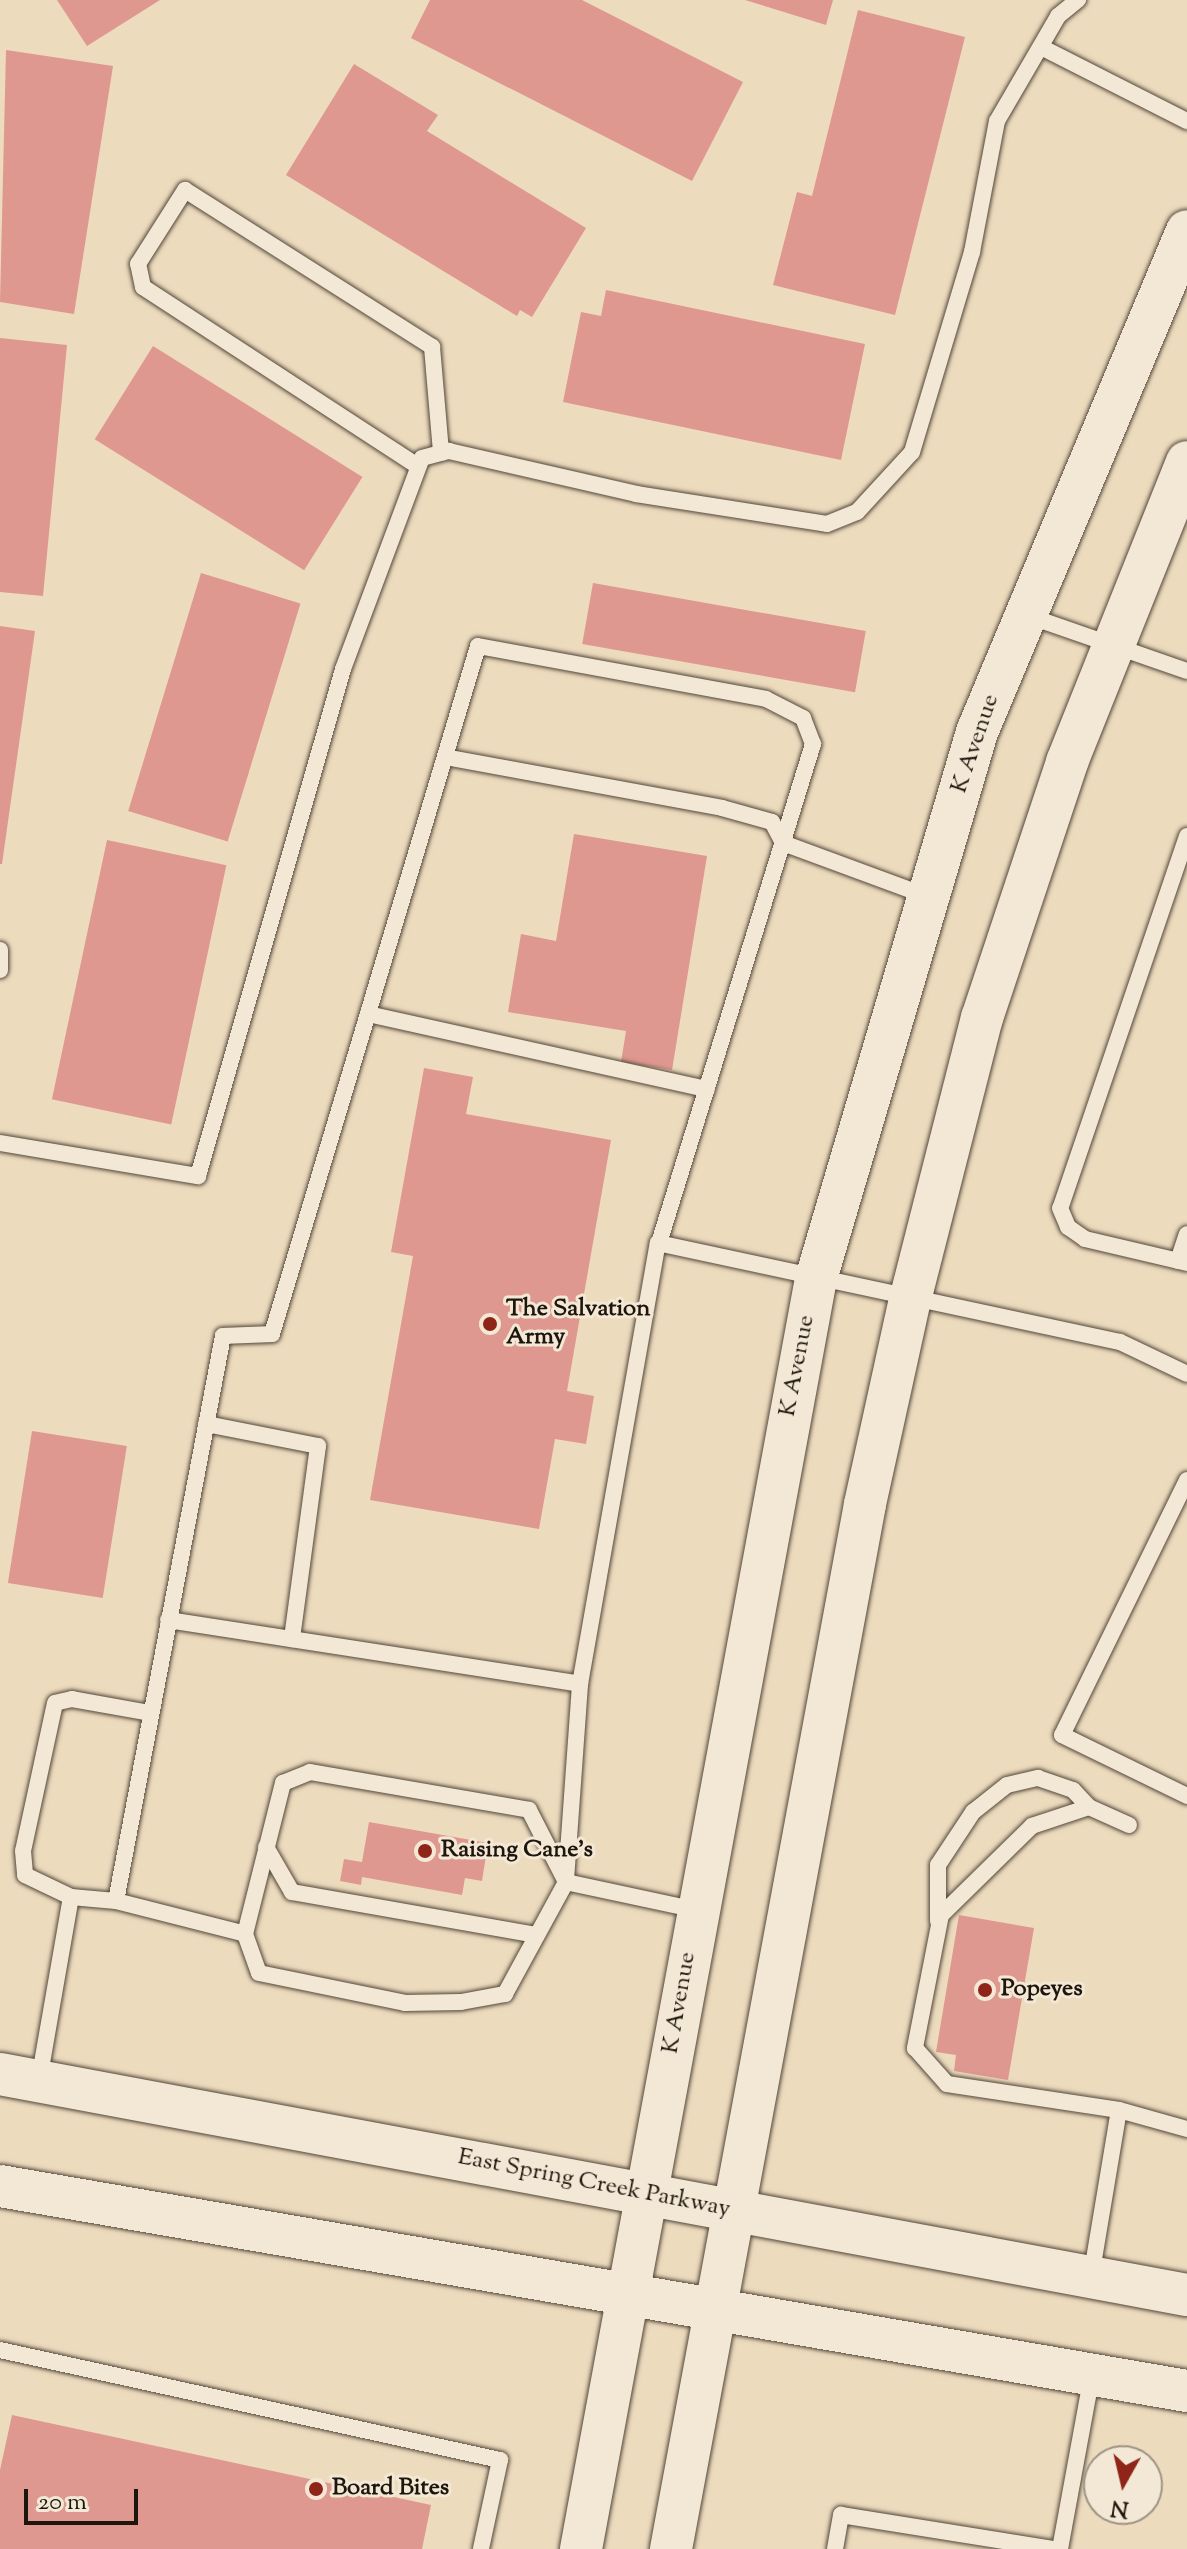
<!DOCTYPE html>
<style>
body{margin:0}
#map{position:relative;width:1187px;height:2549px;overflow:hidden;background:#eddbbe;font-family:"Sorts Mill Goudy",serif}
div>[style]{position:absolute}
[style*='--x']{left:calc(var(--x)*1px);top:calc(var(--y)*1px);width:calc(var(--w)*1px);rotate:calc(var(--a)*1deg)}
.building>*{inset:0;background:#df988f;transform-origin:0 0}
.roads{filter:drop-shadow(0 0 2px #524739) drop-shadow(0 0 2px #524739)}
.lane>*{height:16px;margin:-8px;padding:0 8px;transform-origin:8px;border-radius:8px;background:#f3e8d5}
.secondary>*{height:42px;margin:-21px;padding:0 21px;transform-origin:21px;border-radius:21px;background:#f3e8d5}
.dots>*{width:22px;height:22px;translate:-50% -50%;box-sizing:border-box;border:4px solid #f3e8d5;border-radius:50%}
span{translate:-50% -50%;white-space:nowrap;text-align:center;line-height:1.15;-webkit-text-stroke:6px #f3e8d5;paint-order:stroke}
.street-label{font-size:24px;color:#1e160d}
.poi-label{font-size:24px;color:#1e160d;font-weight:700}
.left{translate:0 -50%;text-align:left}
.north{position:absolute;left:1083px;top:2445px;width:80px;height:80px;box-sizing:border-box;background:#f3e8d5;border:2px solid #9e9485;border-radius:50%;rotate:188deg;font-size:22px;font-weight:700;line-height:32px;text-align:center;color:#1e160d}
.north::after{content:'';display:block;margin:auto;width:28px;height:36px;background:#8f2418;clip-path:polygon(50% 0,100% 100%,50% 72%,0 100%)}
.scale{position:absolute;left:24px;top:2489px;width:114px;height:36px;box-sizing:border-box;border:4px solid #1e160d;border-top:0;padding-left:10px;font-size:24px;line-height:28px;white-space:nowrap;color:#1e160d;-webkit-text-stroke:6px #f3e8d5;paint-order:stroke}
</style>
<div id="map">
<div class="building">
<i style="clip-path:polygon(57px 0,160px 0,87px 46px)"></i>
<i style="clip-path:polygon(430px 0,582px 0,743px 82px,692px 181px,411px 38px)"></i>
<i style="clip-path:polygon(745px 0,833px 0,826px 25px)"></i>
<i style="clip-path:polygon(858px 10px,965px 37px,895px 315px,773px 285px,797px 192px,812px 196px)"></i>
<i style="clip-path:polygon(6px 50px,113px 66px,74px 314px,0 302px)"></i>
<i style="clip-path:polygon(354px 64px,438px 115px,427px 131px,586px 228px,532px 317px,520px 310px,517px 316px,286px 175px)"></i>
<i style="clip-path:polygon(606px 290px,865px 344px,841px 460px,563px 402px,581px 312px,601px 316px)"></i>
<i style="clip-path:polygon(0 338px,67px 345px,43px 596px,0 592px)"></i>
<i style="left:153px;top:346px;width:247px;height:110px;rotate:32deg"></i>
<i style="left:201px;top:573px;width:104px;height:249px;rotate:17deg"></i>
<i style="left:593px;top:583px;width:277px;height:62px;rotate:10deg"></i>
<i style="clip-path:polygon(0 626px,35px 631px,2px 864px,0 864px)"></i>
<i style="clip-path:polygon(574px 834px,707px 856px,672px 1070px,621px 1062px,626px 1031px,508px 1012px,521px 934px,556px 941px)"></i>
<i style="left:107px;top:840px;width:122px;height:265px;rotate:12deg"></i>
<i style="clip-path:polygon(424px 1068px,473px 1077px,466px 1114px,611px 1140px,567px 1391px,594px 1396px,586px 1444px,555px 1439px,539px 1529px,370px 1500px,413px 1256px,391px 1252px)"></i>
<i style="left:32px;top:1431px;width:96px;height:154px;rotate:9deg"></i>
<i style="clip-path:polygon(369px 1822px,488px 1843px,482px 1881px,465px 1878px,462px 1895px,362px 1877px,361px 1885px,340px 1881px,344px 1859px,362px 1862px)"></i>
<i style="clip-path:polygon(959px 1915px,1034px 1928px,1008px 2080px,954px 2071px,956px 2055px,936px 2052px)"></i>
<i style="clip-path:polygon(12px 2415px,431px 2505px,422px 2549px,0 2549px,0 2470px)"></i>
</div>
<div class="roads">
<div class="lane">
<i style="--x:1041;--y:47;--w:164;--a:26.9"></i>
<i style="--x:416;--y:465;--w:326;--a:-146.9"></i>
<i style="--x:143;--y:287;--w:24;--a:-102"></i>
<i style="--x:138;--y:264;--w:88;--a:-57.6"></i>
<i style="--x:185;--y:190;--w:293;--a:32.4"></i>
<i style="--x:432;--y:347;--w:106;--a:85.1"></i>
<i style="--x:1026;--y:615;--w:170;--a:19.2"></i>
<i style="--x:445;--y:757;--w:282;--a:10.4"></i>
<i style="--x:722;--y:808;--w:52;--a:15.6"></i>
<i style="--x:772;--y:822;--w:24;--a:62"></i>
<i style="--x:783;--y:843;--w:153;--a:20.3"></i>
<i style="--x:1187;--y:836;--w:393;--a:108.8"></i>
<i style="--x:1060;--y:1208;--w:21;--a:67"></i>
<i style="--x:1068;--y:1227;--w:21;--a:35"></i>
<i style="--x:1085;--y:1239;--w:105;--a:13.2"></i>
<i style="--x:0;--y:950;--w:20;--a:90"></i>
<i style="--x:368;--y:1014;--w:347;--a:12.5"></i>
<i style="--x:0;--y:1143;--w:201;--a:9.5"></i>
<i style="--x:198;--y:1176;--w:527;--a:-74.04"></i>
<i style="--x:343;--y:669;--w:225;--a:-69.5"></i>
<i style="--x:422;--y:458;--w:28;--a:-15"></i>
<i style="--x:449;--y:451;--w:192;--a:12.9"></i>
<i style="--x:636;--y:494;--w:193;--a:8.9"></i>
<i style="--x:827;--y:524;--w:32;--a:-22"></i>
<i style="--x:857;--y:512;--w:81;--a:-47.5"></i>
<i style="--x:912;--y:452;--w:209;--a:-73.3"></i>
<i style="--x:972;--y:252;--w:133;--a:-79.2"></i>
<i style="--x:997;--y:121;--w:121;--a:-59.8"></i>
<i style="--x:1058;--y:16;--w:26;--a:-39"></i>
<i style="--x:1178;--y:1261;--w:28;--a:-72"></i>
<i style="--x:206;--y:1424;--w:114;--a:11.1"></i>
<i style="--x:318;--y:1446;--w:195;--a:97.7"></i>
<i style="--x:1187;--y:1480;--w:284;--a:116.1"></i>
<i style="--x:1062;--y:1735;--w:139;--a:26"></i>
<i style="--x:168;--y:1620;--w:417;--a:8.8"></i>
<i style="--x:580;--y:1684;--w:448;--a:-80"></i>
<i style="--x:658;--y:1243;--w:472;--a:12.1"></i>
<i style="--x:1120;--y:1342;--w:74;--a:25.5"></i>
<i style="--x:150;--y:1713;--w:79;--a:-169.8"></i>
<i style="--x:72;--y:1699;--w:17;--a:167"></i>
<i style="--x:55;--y:1703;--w:151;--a:102.2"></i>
<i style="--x:23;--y:1851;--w:24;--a:85"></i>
<i style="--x:25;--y:1875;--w:51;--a:25.6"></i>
<i style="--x:71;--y:1897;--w:45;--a:5.1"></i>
<i style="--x:116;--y:1901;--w:133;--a:14.3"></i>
<i style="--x:245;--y:1934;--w:41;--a:70.3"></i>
<i style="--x:259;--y:1973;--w:149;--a:11.6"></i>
<i style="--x:405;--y:2003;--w:56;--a:-1"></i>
<i style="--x:461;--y:2002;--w:45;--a:-10.3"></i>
<i style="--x:505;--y:1994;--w:128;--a:-61.4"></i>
<i style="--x:566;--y:1882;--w:134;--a:12.1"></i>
<i style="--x:1129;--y:1825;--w:44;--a:-155.8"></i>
<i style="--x:1089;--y:1807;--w:60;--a:161.6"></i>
<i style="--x:1032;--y:1826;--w:127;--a:135.6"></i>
<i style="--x:941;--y:1915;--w:136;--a:101.1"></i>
<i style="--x:915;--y:2048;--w:48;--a:48.4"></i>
<i style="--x:947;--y:2084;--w:174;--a:8.6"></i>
<i style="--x:1119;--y:2110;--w:71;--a:15.6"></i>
<i style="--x:266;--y:1847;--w:52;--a:60"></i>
<i style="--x:292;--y:1892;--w:248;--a:10"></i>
<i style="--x:566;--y:1880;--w:196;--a:-85.9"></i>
<i style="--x:116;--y:1901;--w:575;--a:-79.28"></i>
<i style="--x:223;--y:1336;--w:49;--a:-2.3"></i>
<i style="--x:272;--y:1334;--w:718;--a:-73.33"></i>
<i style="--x:478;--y:646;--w:293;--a:10.4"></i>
<i style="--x:766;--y:699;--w:42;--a:27.2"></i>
<i style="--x:803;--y:718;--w:28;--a:69"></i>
<i style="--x:813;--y:744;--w:522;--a:107.15"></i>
<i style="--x:938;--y:1921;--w:56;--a:-90"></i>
<i style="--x:938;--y:1865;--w:64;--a:-56.6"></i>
<i style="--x:973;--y:1812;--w:43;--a:-38.5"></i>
<i style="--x:1007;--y:1785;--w:32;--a:-13"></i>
<i style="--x:1038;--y:1778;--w:37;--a:19"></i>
<i style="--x:1073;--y:1790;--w:23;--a:47"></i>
<i style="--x:245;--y:1934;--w:156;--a:-75.9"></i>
<i style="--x:283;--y:1783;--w:29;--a:-22"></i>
<i style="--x:310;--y:1772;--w:222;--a:9.8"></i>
<i style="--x:529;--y:1810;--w:81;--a:62.8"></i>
<i style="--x:39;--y:2080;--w:186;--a:-80.1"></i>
<i style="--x:1091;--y:2277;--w:169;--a:-80.5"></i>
<i style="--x:0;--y:2350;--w:512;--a:12.41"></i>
<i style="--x:500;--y:2460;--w:91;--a:102.1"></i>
<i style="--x:835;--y:2549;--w:35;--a:-80"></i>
<i style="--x:841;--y:2515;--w:216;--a:9.1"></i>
<i style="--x:1060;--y:2549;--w:177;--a:-79.6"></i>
</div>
<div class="secondary">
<i style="--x:0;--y:2074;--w:1207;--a:10.55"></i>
<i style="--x:0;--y:2186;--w:1205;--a:9.8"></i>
<i style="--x:581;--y:2549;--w:1292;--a:-79.52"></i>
<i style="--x:816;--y:1279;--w:570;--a:-73.6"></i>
<i style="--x:977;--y:732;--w:543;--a:-67.26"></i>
<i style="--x:671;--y:2549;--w:1063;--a:-79.48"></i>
<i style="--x:865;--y:1504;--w:209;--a:-77.6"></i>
<i style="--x:910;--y:1300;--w:291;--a:-75.7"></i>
<i style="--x:982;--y:1018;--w:270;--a:-71.6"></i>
<i style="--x:1067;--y:762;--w:323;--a:-68.2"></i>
</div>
</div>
<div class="dots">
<i style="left:490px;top:1324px;background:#8f2418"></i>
<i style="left:425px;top:1851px;background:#8f2418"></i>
<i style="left:985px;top:1990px;background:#8f2418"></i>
<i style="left:316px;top:2489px;background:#8f2418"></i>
</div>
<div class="street-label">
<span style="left:976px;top:744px;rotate:-71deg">K Avenue</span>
<span style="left:798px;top:1366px;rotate:-79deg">K Avenue</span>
<span style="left:680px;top:2003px;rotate:-80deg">K Avenue</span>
<span style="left:594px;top:2184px;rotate:11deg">East Spring Creek Parkway</span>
</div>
<div class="poi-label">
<span class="left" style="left:506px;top:1324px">The Salvation<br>Army</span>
<span class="left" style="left:441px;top:1851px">Raising Cane's</span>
<span class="left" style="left:1001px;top:1990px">Popeyes</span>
<span class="left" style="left:332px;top:2489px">Board Bites</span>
</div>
<div class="north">N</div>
<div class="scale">20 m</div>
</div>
